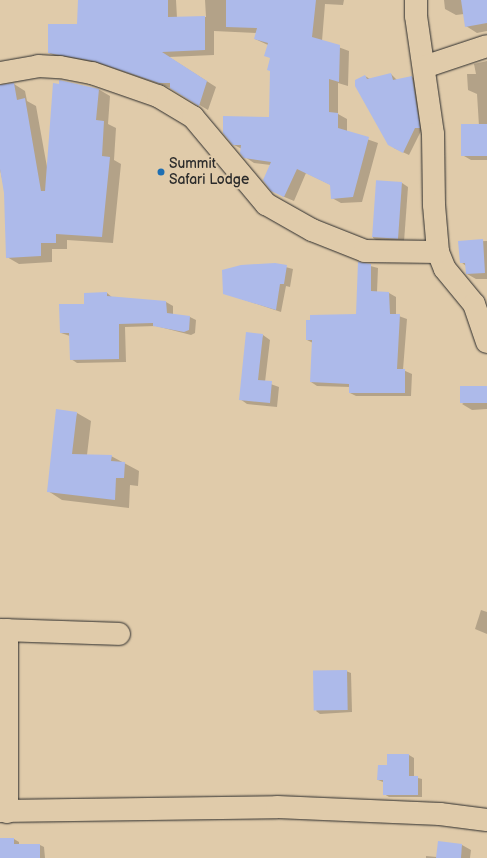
<!DOCTYPE html>
<style>
body{margin:0}
#map{position:relative;width:487px;height:858px;overflow:hidden;background:#e0cbaa;font-family:"Balsamiq Sans",sans-serif}
div>[style]{position:absolute}
[style*='--x']{left:calc(var(--x)*1px);top:calc(var(--y)*1px);width:calc(var(--w)*1px);rotate:calc(var(--a)*1deg)}
.shadow>*{inset:0;background:#0003}
.building>*{inset:0;background:#adbaea;transform-origin:0 0}
.roads{filter:drop-shadow(0 0 1px #2b2b2b) drop-shadow(0 0 1px #2b2b2b)}
.minor>*{height:22px;margin:-11px;padding:0 11px;transform-origin:11px;border-radius:11px;background:#e0cbaa}
.dots>*{width:11px;height:11px;translate:-50% -50%;box-sizing:border-box;border:2px solid #e0cbaa;border-radius:50%}
span{translate:-50% -50%;white-space:nowrap;text-align:center;line-height:1.15;-webkit-text-stroke:4px #e0cbaa;paint-order:stroke}
.poi-label{font-size:14px;color:#2b2b2b}
.left{translate:0 -50%;text-align:left}
</style>
<div id="map">
<div class="shadow">
<i style="clip-path:polygon(79px 0,176px 0,177px 18px,206px 17px,205px 0,344px 0,343px 5px,325px 4px,322px 41px,349px 51px,348px 86px,338px 83px,338px 114px,347px 119px,347px 132px,378px 143px,362px 202px,341px 203px,332px 198px,331px 185px,306px 173px,294px 201px,282px 196px,271px 165px,254px 163px,245px 157px,242px 149px,234px 145px,270px 118px,271px 58px,268px 45px,255px 39px,257px 33px,214px 31px,214px 55px,169px 57px,216px 87px,208px 110px,171px 88px,104px 65px,59px 58px,49px 53px,78px 25px)"></i>
<i style="clip-path:polygon(444px 0,487px 0,487px 31px,477px 33px,466px 26px,464px 14px,456px 15px,445px 9px)"></i>
<i style="clip-path:polygon(487px 61px,487px 160px,471px 160px,464px 156px,479px 126px,477px 94px,468px 90px,467px 74px,476px 74px,474px 64px)"></i>
<i style="clip-path:polygon(391px 74px,397px 80px,412px 77px,417px 80px,424px 131px,421px 131px,409px 155px,394px 148px,365px 76px,370px 79px)"></i>
<i style="clip-path:polygon(14px 84px,25px 91px,27px 101px,36px 106px,47px 167px,98px 89px,110px 96px,108px 124px,116px 128px,114px 160px,121px 164px,113px 243px,67px 240px,67px 249px,52px 249px,52px 262px,19px 264px,7px 257px,5px 192px,0 169px,0 86px)"></i>
<i style="clip-path:polygon(402px 183px,408px 187px,404px 242px,379px 242px,373px 238px,377px 185px)"></i>
<i style="clip-path:polygon(487px 241px,487px 279px,476px 279px,467px 274px,466px 266px,461px 262px,459px 242px)"></i>
<i style="clip-path:polygon(359px 263px,378px 268px,377px 292px,389px 293px,396px 297px,396px 315px,407px 319px,403px 370px,412px 374px,411px 396px,356px 396px,350px 393px,350px 387px,317px 386px,311px 382px,313px 343px,307px 340px,357px 315px)"></i>
<i style="clip-path:polygon(274px 264px,293px 269px,290px 287px,286px 286px,281px 312px,224px 293px)"></i>
<i style="clip-path:polygon(107px 293px,113px 298px,166px 302px,173px 306px,173px 315px,190px 317px,196px 320px,195px 333px,191px 335px,156px 326px,125px 327px,126px 362px,77px 363px,71px 359px,70px 336px,61px 333px,85px 305px,85px 294px)"></i>
<i style="clip-path:polygon(263px 335px,270px 340px,265px 382px,279px 387px,277px 407px,247px 404px,240px 399px)"></i>
<i style="clip-path:polygon(487px 387px,487px 409px,472px 410px,462px 404px)"></i>
<i style="clip-path:polygon(77px 413px,91px 421px,87px 455px,111px 456px,139px 471px,138px 486px,130px 485px,129px 508px,62px 500px,48px 491px)"></i>
<i style="clip-path:polygon(481px 610px,487px 612px,487px 634px,475px 629px)"></i>
<i style="clip-path:polygon(346px 671px,351px 673px,352px 712px,320px 714px,316px 711px)"></i>
<i style="clip-path:polygon(409px 755px,414px 758px,414px 777px,422px 779px,422px 797px,389px 797px,384px 794px,383px 782px,378px 780px)"></i>
<i style="clip-path:polygon(0 839px,14px 839px,19px 842px,19px 845px,40px 845px,44px 847px,45px 858px,0 858px)"></i>
<i style="clip-path:polygon(462px 845px,471px 850px,470px 858px,426px 858px,426px 856px,437px 857px)"></i>
</div>
<div class="building">
<i style="clip-path:polygon(78px 0,168px 0,168px 17px,205px 16px,205px 50px,162px 52px,207px 81px,199px 106px,170px 88px,170px 83px,159px 83px,94px 61px,48px 53px,48px 24px,77px 24px)"></i>
<i style="clip-path:polygon(226px 0,316px 0,312px 37px,340px 45px,339px 82px,329px 79px,329px 112px,338px 113px,338px 128px,369px 137px,353px 197px,331px 199px,330px 185px,297px 169px,284px 197px,271px 191px,263px 180px,271px 162px,244px 158px,240px 153px,241px 145px,233px 145px,223px 133px,223px 116px,269px 117px,270px 71px,267px 70px,270px 58px,264px 56px,268px 43px,254px 39px,257px 28px,226px 27px)"></i>
<i style="clip-path:polygon(461px 0,487px 0,487px 23px,465px 27px)"></i>
<i style="clip-path:polygon(391px 73px,393px 80px,412px 76px,420px 128px,415px 128px,403px 153px,388px 145px,355px 86px,355px 80px,365px 75px,367px 79px)"></i>
<i style="clip-path:polygon(59px 80px,99px 89px,96px 120px,104px 121px,102px 156px,110px 157px,102px 237px,56px 234px,56px 243px,41px 243px,41px 256px,6px 258px,4px 193px,0 169px,0 85px,14px 83px,17px 100px,25px 98px,41px 191px,45px 191px,53px 83px,59px 84px)"></i>
<i style="left:487px;top:124px;width:32px;height:26px;rotate:90deg"></i>
<i style="left:402px;top:182px;width:57px;height:26px;rotate:94deg"></i>
<i style="clip-path:polygon(483px 239px,485px 273px,466px 274px,465px 263px,460px 263px,458px 241px)"></i>
<i style="clip-path:polygon(358px 262px,371px 264px,371px 291px,389px 292px,390px 314px,400px 314px,397px 369px,405px 369px,405px 393px,349px 393px,349px 384px,310px 382px,312px 340px,306px 340px,306px 320px,310px 320px,310px 315px,356px 314px)"></i>
<i style="clip-path:polygon(275px 263px,287px 265px,284px 284px,280px 284px,276px 310px,223px 294px,222px 270px,241px 265px)"></i>
<i style="clip-path:polygon(107px 292px,107px 296px,166px 301px,167px 313px,190px 316px,189px 330px,184px 332px,153px 326px,153px 323px,119px 324px,119px 359px,70px 360px,69px 333px,60px 333px,59px 304px,84px 304px,84px 293px)"></i>
<i style="clip-path:polygon(246px 332px,263px 334px,258px 380px,272px 381px,270px 403px,239px 400px)"></i>
<i style="left:487px;top:386px;width:17px;height:27px;rotate:90deg"></i>
<i style="clip-path:polygon(56px 409px,77px 412px,72px 454px,112px 455px,111px 461px,125px 462px,124px 478px,116px 478px,115px 500px,47px 492px)"></i>
<i style="left:347px;top:670px;width:40px;height:34px;rotate:89deg"></i>
<i style="clip-path:polygon(387px 754px,409px 754px,409px 776px,418px 776px,418px 795px,383px 795px,383px 780px,377px 780px,378px 765px,387px 765px)"></i>
<i style="clip-path:polygon(0 838px,14px 838px,14px 844px,40px 844px,40px 858px,0 858px)"></i>
<i style="clip-path:polygon(438px 841px,462px 844px,461px 858px,436px 858px)"></i>
</div>
<div class="roads">
<div class="minor">
<i style="--x:416;--y:0;--w:16;--a:90"></i>
<i style="--x:416;--y:16;--w:119;--a:81.8"></i>
<i style="--x:433;--y:134;--w:71;--a:89.2"></i>
<i style="--x:434;--y:205;--w:47;--a:85.1"></i>
<i style="--x:438;--y:252;--w:18;--a:68"></i>
<i style="--x:445;--y:269;--w:45;--a:50.4"></i>
<i style="--x:474;--y:304;--w:40;--a:71.1"></i>
<i style="--x:424;--y:67;--w:66;--a:-18.4"></i>
<i style="--x:0;--y:73;--w:39;--a:-10"></i>
<i style="--x:38;--y:66;--w:22;--a:3"></i>
<i style="--x:60;--y:67;--w:33;--a:11"></i>
<i style="--x:92;--y:73;--w:70;--a:19.2"></i>
<i style="--x:158;--y:96;--w:41;--a:31"></i>
<i style="--x:193;--y:117;--w:114;--a:50"></i>
<i style="--x:266;--y:204;--w:53;--a:29.5"></i>
<i style="--x:312;--y:230;--w:57;--a:21.6"></i>
<i style="--x:365;--y:251;--w:73;--a:0.8"></i>
<i style="--x:0;--y:630;--w:119;--a:1.9"></i>
<i style="--x:0;--y:811;--w:277;--a:-0.8"></i>
<i style="--x:277;--y:807;--w:163;--a:2.5"></i>
<i style="--x:440;--y:814;--w:47;--a:7.3"></i>
<i style="--x:7;--y:812;--w:182;--a:-90"></i>
</div>
</div>
<div class="dots">
<i style="left:161px;top:172px;background:#1f6fb2"></i>
</div>
<div class="poi-label">
<span class="left" style="left:169px;top:172px">Summit<br>Safari Lodge</span>
</div>
</div>
